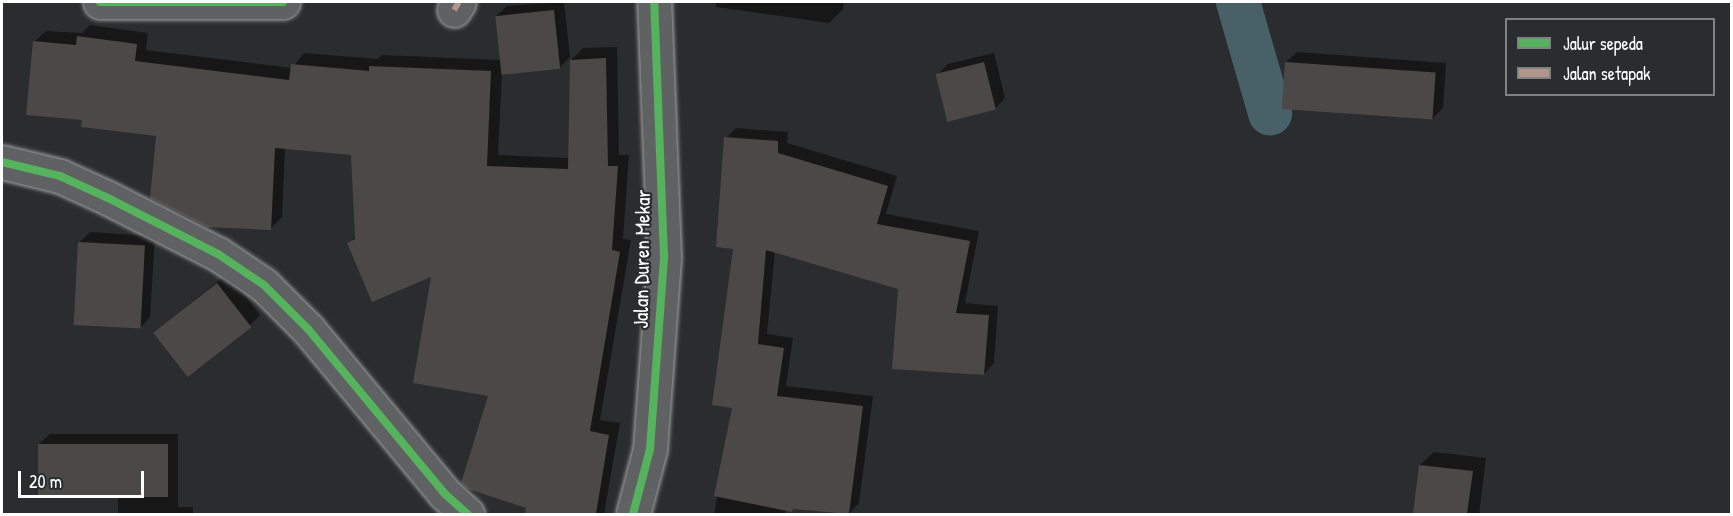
<!DOCTYPE html>
<style>
body{margin:0}
#map{position:relative;width:1733px;height:516px;overflow:hidden;background:#2b2c2d;font-family:"Patrick Hand",sans-serif}
div>[style]{position:absolute}
[style*='--x']{left:calc(var(--x)*1px);top:calc(var(--y)*1px);width:calc(var(--w)*1px);rotate:calc(var(--a)*1deg)}
.shadow>*{inset:0;background:#0007}
.canal>*{height:44px;margin:-22px;padding:0 22px;transform-origin:22px;border-radius:22px;background:#486169}
.building>*{inset:0;background:#4b4847;transform-origin:0 0}
.roads{filter:drop-shadow(0 0 2px #a0a0a0) drop-shadow(0 0 2px #a0a0a0)}
.street>*{height:33px;margin:-16.5px;padding:0 16.5px;transform-origin:16.5px;border-radius:16.5px;background:#606162}
.quiet>*{height:6px;margin-top:-3px;transform-origin:0;background:repeating-linear-gradient(90deg,#b2968c 0 12px,transparent 0 18px)}
.cycleway>*{height:8px;margin:-4px;padding:0 4px;transform-origin:4px;border-radius:4px;background:#56b35d}
span{translate:-50% -50%;white-space:nowrap;text-align:center;line-height:1.15;-webkit-text-stroke:4.5px #2a2d2e;paint-order:stroke}
.street-label{font-size:21px;color:#fff}
.frame{position:absolute;inset:0;border:3px solid #fff;pointer-events:none}
.legend{position:absolute;left:1505px;top:18px;width:210px;height:78px;box-sizing:border-box;background:#2a2d2e;border:2px solid #7f8182;margin:0;padding:8px 10px;list-style:none;font-size:18px;color:#fff}
.legend li{display:flex;align-items:center;gap:12px;height:30px}
.legend b{width:30px;border:2px solid #7f8182}
.scale{position:absolute;left:18px;top:471px;width:126px;height:27px;box-sizing:border-box;border:3px solid #fff;border-top:0;padding-left:8px;font-size:18px;line-height:21px;white-space:nowrap;color:#fff;-webkit-text-stroke:4px #2a2d2e;paint-order:stroke}
</style>
<div id="map">
<div class="shadow">
<i style="clip-path:polygon(564px 2px,570px 57px,559px 68px,502px 74px,498px 155px,570px 158px,571px 60px,583px 48px,617px 47px,619px 155px,629px 155px,623px 239px,631px 240px,600px 420px,620px 423px,604px 514px,526px 514px,528px 507px,490px 395px,433px 274px,349px 243px,356px 236px,352px 154px,285px 148px,282px 217px,270px 229px,158px 135px,84px 119px,34px 42px,46px 31px,82px 33px,90px 25px,148px 33px,146px 50px,292px 68px,304px 53px,378px 59px,382px 55px,501px 60px,496px 16px,507px 6px)"></i>
<i style="clip-path:polygon(716px 2px,844px 2px,843px 9px,829px 23px,716px 7px)"></i>
<i style="clip-path:polygon(1297px 52px,1446px 63px,1443px 108px,1432px 119px,1286px 62px)"></i>
<i style="clip-path:polygon(994px 53px,1005px 98px,995px 109px,937px 75px,948px 64px)"></i>
<i style="clip-path:polygon(736px 128px,788px 132px,787px 143px,897px 176px,886px 214px,979px 231px,965px 303px,998px 306px,994px 363px,984px 374px,899px 288px,775px 251px,767px 334px,793px 338px,786px 386px,873px 396px,859px 503px,849px 514px,795px 507px,786px 510px,785px 514px,714px 514px,734px 406px,735px 247px,726px 138px)"></i>
<i style="clip-path:polygon(90px 232px,155px 236px,150px 317px,140px 328px,79px 243px)"></i>
<i style="clip-path:polygon(228px 273px,260px 315px,250px 325px,155px 332px)"></i>
<i style="clip-path:polygon(50px 434px,178px 434px,178px 507px,193px 507px,193px 514px,118px 514px,118px 496px,39px 444px)"></i>
<i style="clip-path:polygon(1434px 452px,1486px 458px,1479px 514px,1414px 514px,1420px 465px)"></i>
</div>
<div class="canal">
<i style="--x:1238;--y:2;--w:116;--a:73.9"></i>
</div>
<div class="building">
<i style="left:554px;top:10px;width:59px;height:59px;rotate:84deg"></i>
<i style="clip-path:polygon(77px 36px,137px 44px,135px 61px,289px 80px,291px 64px,369px 71px,369px 66px,491px 71px,487px 166px,568px 169px,570px 60px,606px 58px,608px 166px,618px 166px,612px 250px,620px 252px,590px 431px,609px 435px,596px 514px,525px 514px,526px 508px,468px 489px,461px 483px,488px 396px,413px 383px,431px 277px,372px 302px,347px 243px,355px 239px,351px 155px,275px 148px,271px 230px,207px 227px,150px 198px,156px 136px,81px 127px,82px 120px,26px 115px,33px 41px,76px 45px)"></i>
<i style="left:984px;top:62px;width:49px;height:50px;rotate:76deg"></i>
<i style="left:1285px;top:62px;width:151px;height:47px;rotate:4deg"></i>
<i style="clip-path:polygon(724px 137px,778px 141px,778px 153px,888px 186px,877px 224px,970px 241px,956px 313px,989px 315px,984px 375px,892px 369px,898px 289px,766px 250px,758px 344px,784px 348px,777px 396px,863px 406px,849px 514px,793px 509px,792px 512px,714px 496px,732px 408px,712px 405px,733px 249px,716px 247px)"></i>
<i style="left:78px;top:242px;width:67px;height:83px;rotate:3deg"></i>
<i style="left:217px;top:283px;width:56px;height:81px;rotate:52deg"></i>
<i style="left:38px;top:444px;width:130px;height:53px"></i>
<i style="clip-path:polygon(1419px 465px,1473px 471px,1467px 514px,1413px 514px)"></i>
</div>
<div class="roads">
<div class="street">
<i style="--x:100;--y:2;--w:183;--a:0"></i>
<i style="--x:454;--y:10;--w:9;--a:-58"></i>
<i style="--x:2;--y:162;--w:60;--a:13.6"></i>
<i style="--x:60;--y:176;--w:53;--a:24.6"></i>
<i style="--x:108;--y:198;--w:123;--a:27"></i>
<i style="--x:218;--y:254;--w:55;--a:34"></i>
<i style="--x:264;--y:285;--w:62;--a:45"></i>
<i style="--x:308;--y:329;--w:214;--a:50.3"></i>
<i style="--x:445;--y:494;--w:30;--a:42"></i>
<i style="--x:633;--y:514;--w:67;--a:-75.3"></i>
<i style="--x:650;--y:449;--w:193;--a:-85.8"></i>
<i style="--x:664;--y:257;--w:255;--a:-92.2"></i>
</div>
</div>
<div class="quiet">
<i style="--x:454;--y:10;--w:9;--a:-58"></i>
</div>
<div class="cycleway">
<i style="--x:100;--y:2;--w:183;--a:0"></i>
<i style="--x:2;--y:162;--w:60;--a:13.6"></i>
<i style="--x:60;--y:176;--w:53;--a:24.6"></i>
<i style="--x:108;--y:198;--w:123;--a:27"></i>
<i style="--x:218;--y:254;--w:55;--a:34"></i>
<i style="--x:264;--y:285;--w:62;--a:45"></i>
<i style="--x:308;--y:329;--w:214;--a:50.3"></i>
<i style="--x:445;--y:494;--w:30;--a:42"></i>
<i style="--x:633;--y:514;--w:67;--a:-75.3"></i>
<i style="--x:650;--y:449;--w:193;--a:-85.8"></i>
<i style="--x:664;--y:257;--w:255;--a:-92.2"></i>
</div>
<div class="street-label">
<span style="left:642px;top:259px;rotate:-89deg">Jalan Duren Mekar</span>
</div>
<div class="frame"></div>
<ul class="legend">
<li><b style="height:8px;background:#56b35d"></b>Jalur sepeda</li>
<li><b style="height:8px;background:#b2968c"></b>Jalan setapak</li>
</ul>
<div class="scale">20 m</div>
</div>
